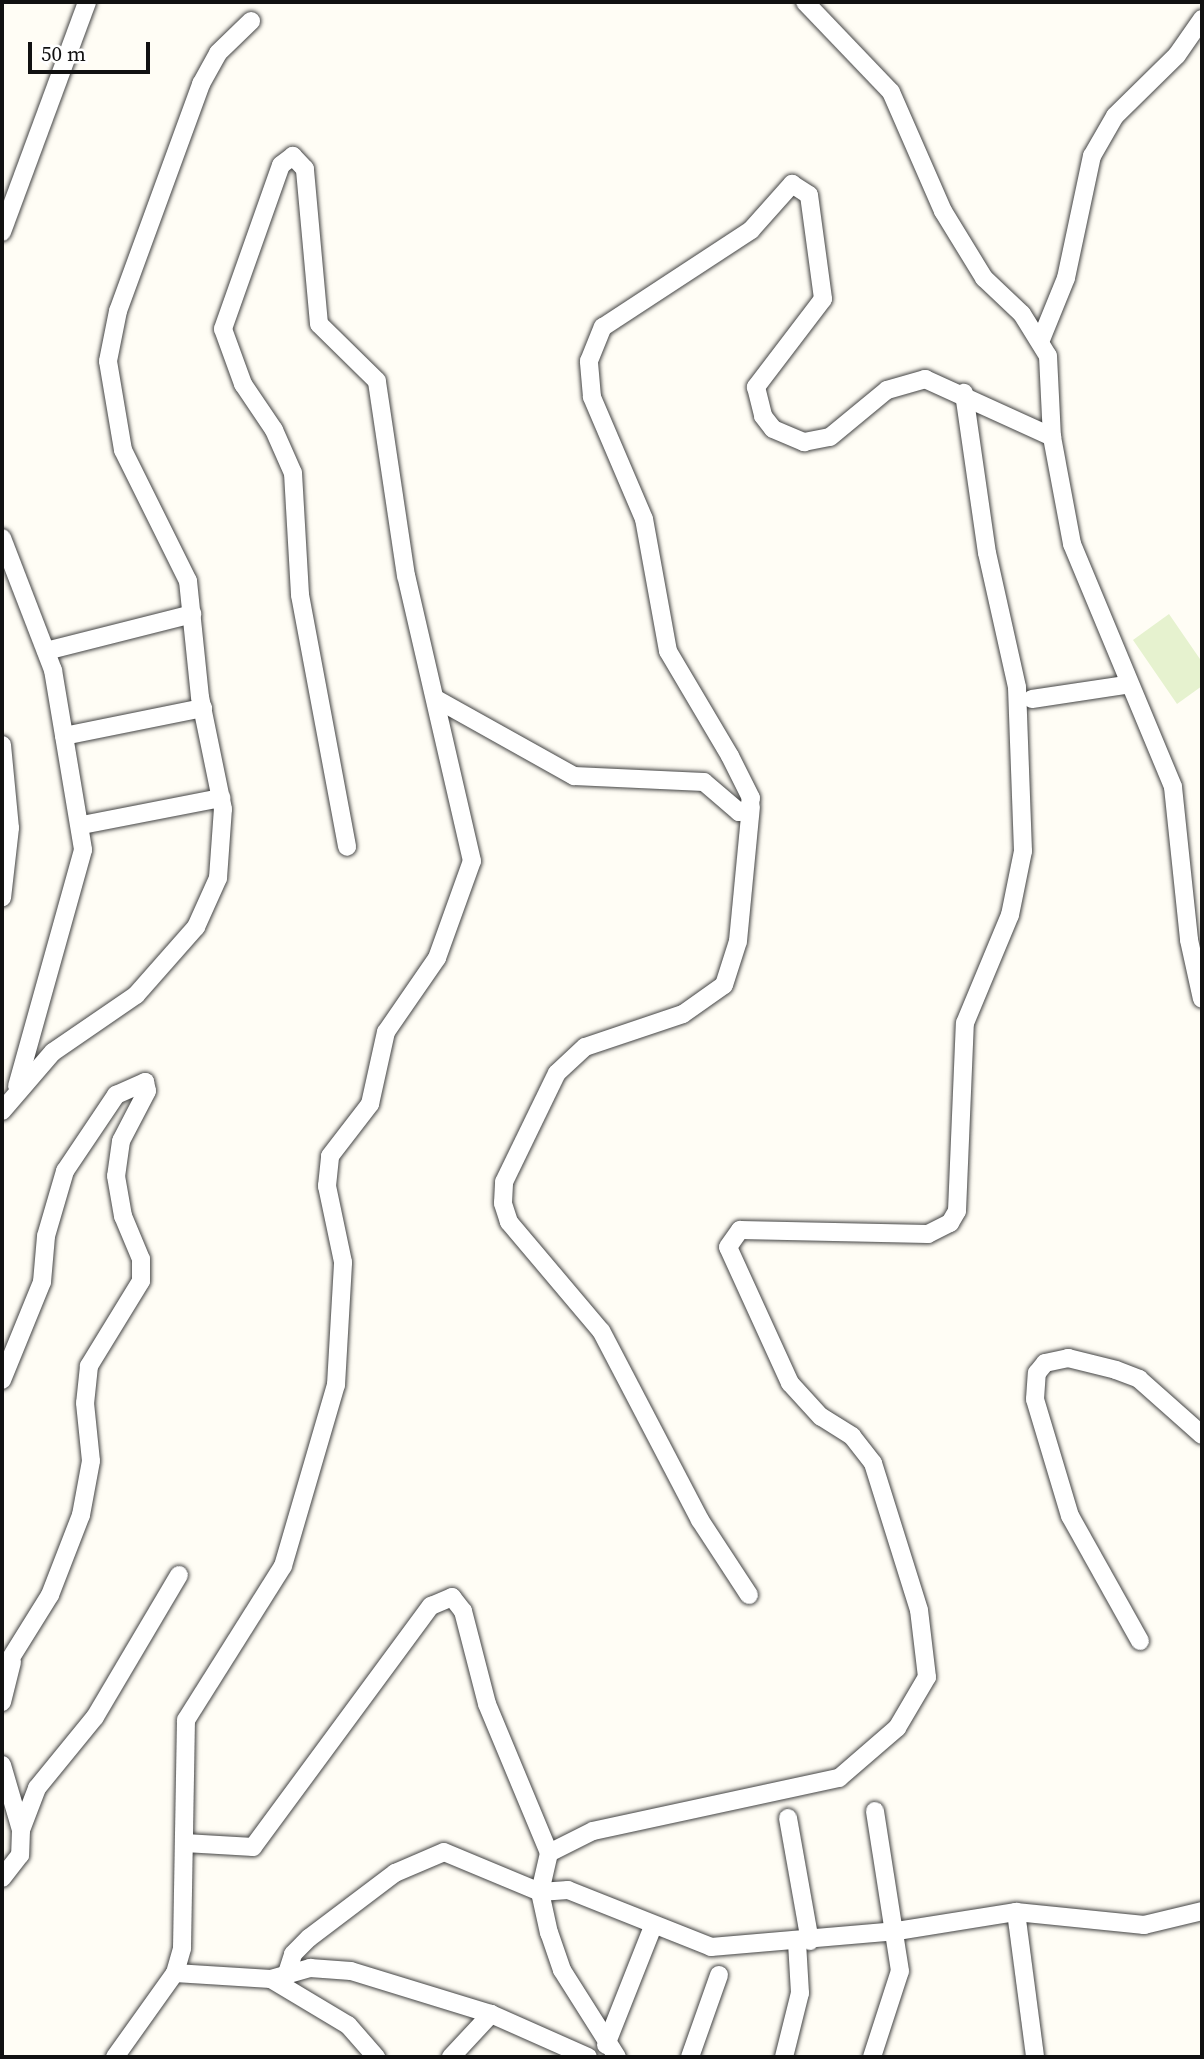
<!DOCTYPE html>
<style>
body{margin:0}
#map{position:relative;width:1204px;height:2059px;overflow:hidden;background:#fffdf5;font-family:"Source Serif 4",serif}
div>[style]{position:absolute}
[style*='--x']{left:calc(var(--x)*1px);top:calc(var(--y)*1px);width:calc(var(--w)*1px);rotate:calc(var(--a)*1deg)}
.pitch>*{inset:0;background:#e6f2cf}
.roads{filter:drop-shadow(0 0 2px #444) drop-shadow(0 0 2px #444)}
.minor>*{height:18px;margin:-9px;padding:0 9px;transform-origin:9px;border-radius:9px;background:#fff}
span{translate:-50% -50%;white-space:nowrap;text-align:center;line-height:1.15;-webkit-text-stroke:7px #fff;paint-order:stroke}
.frame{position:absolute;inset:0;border:4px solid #111;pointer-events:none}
.scale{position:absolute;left:28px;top:42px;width:122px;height:32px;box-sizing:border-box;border:4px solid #111;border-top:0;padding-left:9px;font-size:21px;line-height:24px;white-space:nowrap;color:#111;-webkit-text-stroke:5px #fff;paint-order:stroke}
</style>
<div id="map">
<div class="pitch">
<i style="clip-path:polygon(1169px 614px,1202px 662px,1202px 686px,1177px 704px,1133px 640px)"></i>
</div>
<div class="roads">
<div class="minor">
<i style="--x:805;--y:2;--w:124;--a:46.3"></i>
<i style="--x:891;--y:92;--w:130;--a:66.4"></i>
<i style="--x:943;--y:211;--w:79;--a:58.5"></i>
<i style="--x:984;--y:278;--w:52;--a:43.5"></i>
<i style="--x:1022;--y:314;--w:49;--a:58.2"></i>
<i style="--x:1048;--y:356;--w:81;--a:87.2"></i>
<i style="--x:1052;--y:437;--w:109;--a:79.4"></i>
<i style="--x:1072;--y:544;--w:263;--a:67.4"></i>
<i style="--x:1173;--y:787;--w:154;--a:84"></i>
<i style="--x:1189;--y:940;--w:60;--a:77.6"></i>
<i style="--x:2;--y:232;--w:245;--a:-69.7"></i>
<i style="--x:1040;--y:342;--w:69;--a:-67.9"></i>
<i style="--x:1066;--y:278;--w:125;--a:-78"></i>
<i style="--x:1092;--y:156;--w:46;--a:-60.1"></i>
<i style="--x:1115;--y:116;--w:87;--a:-44.5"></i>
<i style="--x:1177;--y:55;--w:44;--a:-55.2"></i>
<i style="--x:2;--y:538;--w:142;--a:68.9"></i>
<i style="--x:53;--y:670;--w:182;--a:80.5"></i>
<i style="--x:83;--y:850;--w:245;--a:105.6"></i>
<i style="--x:46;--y:651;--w:151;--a:-14.2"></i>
<i style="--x:1032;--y:699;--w:95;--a:-8.5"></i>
<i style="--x:438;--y:700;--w:156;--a:29.2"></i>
<i style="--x:574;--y:776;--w:130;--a:2.6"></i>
<i style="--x:704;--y:782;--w:46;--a:40.6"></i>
<i style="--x:739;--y:812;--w:10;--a:-11"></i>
<i style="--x:749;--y:810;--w:12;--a:-81"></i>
<i style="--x:751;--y:798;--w:47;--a:-116.6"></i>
<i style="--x:730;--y:756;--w:122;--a:-120.6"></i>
<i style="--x:668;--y:651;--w:134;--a:-100.3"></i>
<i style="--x:644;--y:519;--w:133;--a:-113.1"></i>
<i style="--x:592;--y:397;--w:36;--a:-95"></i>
<i style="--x:589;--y:361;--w:37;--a:-68"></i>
<i style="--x:603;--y:327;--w:177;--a:-33.2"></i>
<i style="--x:751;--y:230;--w:62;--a:-48.3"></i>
<i style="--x:792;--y:184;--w:20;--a:33"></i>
<i style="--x:809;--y:195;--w:105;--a:82.3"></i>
<i style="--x:823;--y:299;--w:111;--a:127.3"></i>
<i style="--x:756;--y:387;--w:30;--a:76"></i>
<i style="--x:763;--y:416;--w:16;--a:52"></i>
<i style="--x:773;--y:429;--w:34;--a:23"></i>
<i style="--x:804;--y:442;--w:26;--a:-11"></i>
<i style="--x:830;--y:437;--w:74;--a:-39.5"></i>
<i style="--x:887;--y:390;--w:40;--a:-16"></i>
<i style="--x:925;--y:379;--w:140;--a:24.5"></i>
<i style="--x:64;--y:736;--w:142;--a:-11.4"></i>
<i style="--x:2;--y:745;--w:83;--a:84.5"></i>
<i style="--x:10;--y:828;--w:70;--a:96.5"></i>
<i style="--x:82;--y:825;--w:142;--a:-11"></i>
<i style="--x:2;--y:1111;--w:78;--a:-49.2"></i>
<i style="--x:53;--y:1052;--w:101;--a:-34.5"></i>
<i style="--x:136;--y:995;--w:91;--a:-48.6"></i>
<i style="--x:196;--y:927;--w:54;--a:-65.8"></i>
<i style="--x:218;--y:878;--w:69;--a:-85.9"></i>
<i style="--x:223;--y:809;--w:114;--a:-101.6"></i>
<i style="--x:200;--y:697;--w:117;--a:-95.9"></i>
<i style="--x:188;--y:581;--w:146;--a:-116.4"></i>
<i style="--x:123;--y:450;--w:90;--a:-99.6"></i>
<i style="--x:108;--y:361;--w:51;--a:-78.7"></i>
<i style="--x:118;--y:311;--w:242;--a:-69.9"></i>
<i style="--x:201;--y:84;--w:35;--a:-61"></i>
<i style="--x:218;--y:53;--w:46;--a:-44.1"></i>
<i style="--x:2;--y:1380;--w:106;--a:-67.8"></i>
<i style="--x:42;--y:1282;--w:46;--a:-85"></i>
<i style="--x:46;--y:1236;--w:68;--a:-73.7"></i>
<i style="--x:65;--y:1171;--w:92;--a:-56.1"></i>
<i style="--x:116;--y:1095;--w:32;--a:-24"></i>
<i style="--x:145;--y:1082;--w:9;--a:77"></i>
<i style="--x:147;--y:1091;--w:56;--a:117.5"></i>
<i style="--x:121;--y:1141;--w:35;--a:98"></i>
<i style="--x:116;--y:1176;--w:41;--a:80.1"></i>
<i style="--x:123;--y:1216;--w:47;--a:67.3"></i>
<i style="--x:141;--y:1259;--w:22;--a:90"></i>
<i style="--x:141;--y:1281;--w:100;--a:121.5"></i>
<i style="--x:89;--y:1366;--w:37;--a:96"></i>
<i style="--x:85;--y:1403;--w:58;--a:84.1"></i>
<i style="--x:91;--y:1461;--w:55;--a:100.5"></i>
<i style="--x:81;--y:1515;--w:86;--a:111.2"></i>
<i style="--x:50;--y:1595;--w:91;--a:121.9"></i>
<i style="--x:749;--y:1595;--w:90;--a:-123.2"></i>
<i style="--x:700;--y:1520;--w:213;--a:-117.6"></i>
<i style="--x:601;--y:1331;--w:143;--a:-130.2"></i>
<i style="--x:509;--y:1222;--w:20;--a:-108"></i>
<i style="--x:503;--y:1203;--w:21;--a:-87"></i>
<i style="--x:504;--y:1182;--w:121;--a:-64.1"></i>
<i style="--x:557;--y:1073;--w:38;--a:-43"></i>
<i style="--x:585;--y:1047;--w:103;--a:-18.6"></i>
<i style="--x:683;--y:1014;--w:50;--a:-35.3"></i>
<i style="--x:724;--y:985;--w:46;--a:-72.3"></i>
<i style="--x:738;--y:941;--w:135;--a:-84.5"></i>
<i style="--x:1140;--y:1641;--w:143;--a:-119.2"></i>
<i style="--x:1070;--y:1516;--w:122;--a:-106.7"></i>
<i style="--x:1035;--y:1399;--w:26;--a:-86"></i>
<i style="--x:1037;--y:1373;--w:13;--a:-51"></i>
<i style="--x:1045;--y:1363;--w:24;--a:-12"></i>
<i style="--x:1068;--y:1358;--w:49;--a:14"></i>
<i style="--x:1116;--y:1370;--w:25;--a:21"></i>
<i style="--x:1139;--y:1379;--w:84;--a:41.6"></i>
<i style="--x:2;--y:1702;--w:41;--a:-76"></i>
<i style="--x:2;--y:1765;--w:68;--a:73.7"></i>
<i style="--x:21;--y:1830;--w:25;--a:92"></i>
<i style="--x:20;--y:1855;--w:29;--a:128"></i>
<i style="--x:788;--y:1818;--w:125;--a:79.9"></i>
<i style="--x:21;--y:1830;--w:45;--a:-69.1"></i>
<i style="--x:37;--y:1788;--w:92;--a:-50.8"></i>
<i style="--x:95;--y:1717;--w:165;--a:-59.4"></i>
<i style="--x:185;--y:1843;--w:68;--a:3.4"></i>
<i style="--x:253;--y:1847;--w:300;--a:-53.6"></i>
<i style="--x:431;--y:1606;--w:23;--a:-23"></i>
<i style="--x:452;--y:1597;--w:18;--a:52"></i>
<i style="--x:463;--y:1611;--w:96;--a:75.5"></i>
<i style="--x:487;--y:1704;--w:161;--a:67.4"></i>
<i style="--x:1016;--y:1912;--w:146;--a:82.5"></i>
<i style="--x:175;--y:1973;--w:96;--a:3.6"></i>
<i style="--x:271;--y:1979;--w:41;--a:-15.8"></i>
<i style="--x:310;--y:1968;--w:41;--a:4.2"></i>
<i style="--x:351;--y:1971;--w:146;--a:17.1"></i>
<i style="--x:491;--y:2014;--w:106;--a:23.9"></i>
<i style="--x:287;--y:1973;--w:20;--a:-72"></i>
<i style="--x:293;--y:1954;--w:23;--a:-45"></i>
<i style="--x:309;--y:1938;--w:108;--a:-37.1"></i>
<i style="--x:395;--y:1873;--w:53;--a:-23.2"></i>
<i style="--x:444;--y:1852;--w:104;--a:22.6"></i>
<i style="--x:540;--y:1892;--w:28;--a:-4"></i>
<i style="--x:568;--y:1890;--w:154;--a:21.7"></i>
<i style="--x:711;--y:1947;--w:187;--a:-4.9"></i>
<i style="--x:897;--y:1931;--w:121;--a:-9.1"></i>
<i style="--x:1016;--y:1912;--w:129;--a:5.8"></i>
<i style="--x:1144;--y:1925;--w:60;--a:-13.6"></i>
<i style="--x:271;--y:1979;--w:90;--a:30.9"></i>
<i style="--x:348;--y:2025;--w:43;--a:48.8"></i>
<i style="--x:606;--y:2045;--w:128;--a:-68.4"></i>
<i style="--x:115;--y:2057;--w:103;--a:-54.5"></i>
<i style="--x:175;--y:1973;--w:26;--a:-74"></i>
<i style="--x:182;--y:1948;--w:228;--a:-89"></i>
<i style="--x:186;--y:1720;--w:182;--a:-57.8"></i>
<i style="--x:283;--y:1566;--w:189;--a:-73.7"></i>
<i style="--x:336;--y:1385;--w:123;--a:-86.7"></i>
<i style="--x:343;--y:1262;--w:78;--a:-101.9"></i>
<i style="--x:327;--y:1186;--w:30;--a:-84"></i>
<i style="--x:330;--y:1156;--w:66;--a:-52.4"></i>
<i style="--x:370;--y:1104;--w:74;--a:-77.5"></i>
<i style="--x:386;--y:1032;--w:90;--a:-55.4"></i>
<i style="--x:437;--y:958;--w:103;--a:-70.2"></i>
<i style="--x:472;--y:861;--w:293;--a:-103"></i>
<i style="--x:406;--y:576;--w:197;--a:-98.5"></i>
<i style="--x:377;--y:381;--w:81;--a:-135.5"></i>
<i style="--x:319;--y:324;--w:156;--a:-95.2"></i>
<i style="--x:305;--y:169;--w:18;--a:-133"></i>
<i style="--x:293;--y:156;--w:15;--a:143"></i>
<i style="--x:281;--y:165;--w:174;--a:109.5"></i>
<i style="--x:223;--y:329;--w:59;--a:70"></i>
<i style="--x:243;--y:384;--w:55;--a:56"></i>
<i style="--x:274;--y:430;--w:47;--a:66.2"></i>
<i style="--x:293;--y:473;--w:122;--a:86.7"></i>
<i style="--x:300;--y:595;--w:256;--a:79.4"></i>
<i style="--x:451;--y:2057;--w:59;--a:-47.1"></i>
<i style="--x:617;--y:2057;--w:103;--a:-122.3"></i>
<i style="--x:562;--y:1970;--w:39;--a:-109"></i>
<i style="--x:549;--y:1933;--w:42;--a:-102.4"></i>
<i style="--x:540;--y:1892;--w:40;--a:-77"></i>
<i style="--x:549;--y:1853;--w:49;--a:-26.6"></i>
<i style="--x:593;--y:1831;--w:252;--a:-12.2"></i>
<i style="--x:839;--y:1778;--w:77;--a:-40.8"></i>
<i style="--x:897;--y:1728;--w:59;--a:-59.5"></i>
<i style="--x:927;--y:1677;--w:67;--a:-96.8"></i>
<i style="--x:919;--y:1610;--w:154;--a:-107.4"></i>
<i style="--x:873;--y:1463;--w:34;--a:-128"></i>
<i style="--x:852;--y:1436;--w:36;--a:-148"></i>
<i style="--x:821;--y:1417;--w:46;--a:-132.4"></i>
<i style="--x:790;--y:1383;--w:149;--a:-114.5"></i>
<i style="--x:728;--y:1247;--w:21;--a:-55"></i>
<i style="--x:740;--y:1230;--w:188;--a:1.2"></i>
<i style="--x:928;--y:1234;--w:25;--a:-27"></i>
<i style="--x:950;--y:1223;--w:14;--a:-60"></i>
<i style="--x:957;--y:1211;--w:188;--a:-87.6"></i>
<i style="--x:965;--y:1023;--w:117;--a:-67.4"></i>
<i style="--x:1010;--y:915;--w:65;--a:-78.5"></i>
<i style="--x:1023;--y:851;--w:164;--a:-92.1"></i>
<i style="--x:1017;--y:687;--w:137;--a:-102.6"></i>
<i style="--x:987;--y:553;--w:162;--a:-98.2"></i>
<i style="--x:690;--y:2057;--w:87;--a:-70.5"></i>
<i style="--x:784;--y:2057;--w:66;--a:-76"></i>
<i style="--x:800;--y:1993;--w:51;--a:-93.4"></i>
<i style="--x:872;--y:2057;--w:90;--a:-72"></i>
<i style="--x:900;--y:1971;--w:162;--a:-98.9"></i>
</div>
</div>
<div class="frame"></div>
<div class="scale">50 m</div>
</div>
